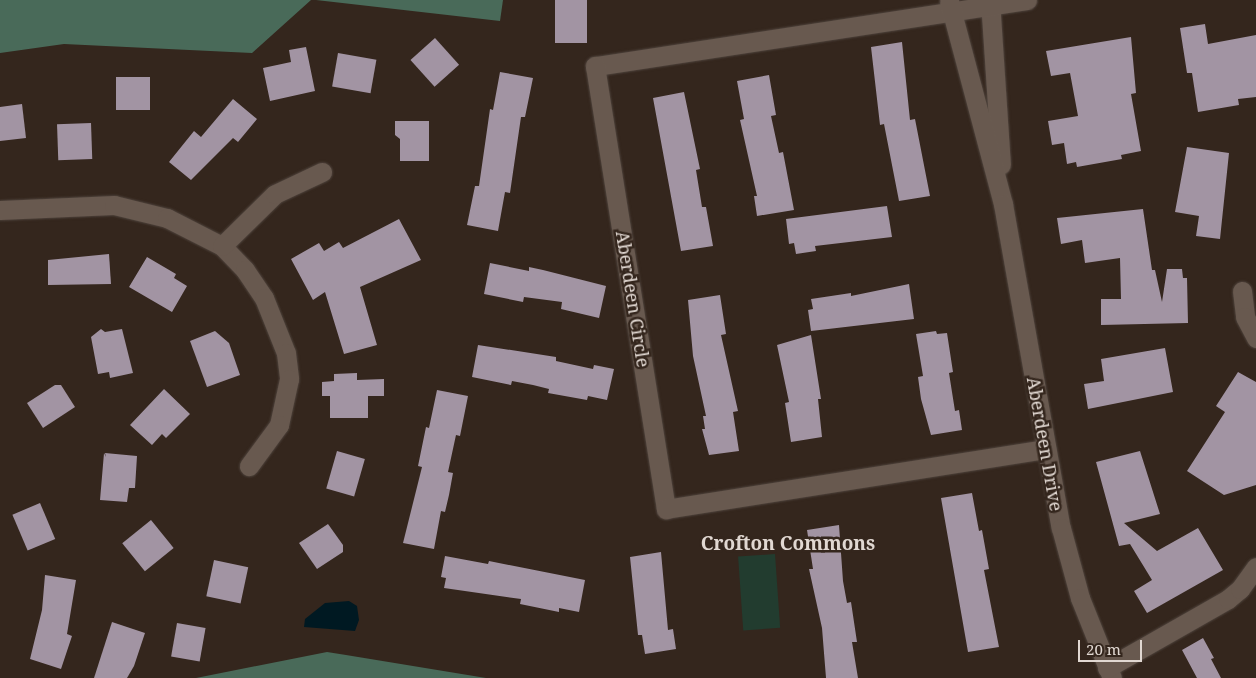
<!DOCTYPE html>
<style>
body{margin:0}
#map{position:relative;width:1256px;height:678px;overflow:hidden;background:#34261d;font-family:"Noto Serif",serif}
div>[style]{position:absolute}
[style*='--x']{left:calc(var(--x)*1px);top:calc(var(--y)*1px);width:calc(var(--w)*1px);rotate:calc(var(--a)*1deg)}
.green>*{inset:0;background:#223c2f;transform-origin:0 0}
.forest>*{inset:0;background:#496a59}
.water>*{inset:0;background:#001922}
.building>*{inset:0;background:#a294a3;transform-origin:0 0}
.roads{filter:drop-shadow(0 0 1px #4e433c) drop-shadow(0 0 1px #4e433c)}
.minor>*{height:19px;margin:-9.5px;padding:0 9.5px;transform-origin:9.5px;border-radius:9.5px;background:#68594f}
span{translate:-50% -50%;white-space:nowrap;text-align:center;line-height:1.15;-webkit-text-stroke:5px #34261d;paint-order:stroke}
.street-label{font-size:18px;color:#e1d8d2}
.neighbourhood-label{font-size:19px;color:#e1d8d2;font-weight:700}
.scale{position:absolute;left:1078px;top:640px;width:64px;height:22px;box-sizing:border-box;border:2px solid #e1d8d2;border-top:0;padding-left:6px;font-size:15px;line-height:18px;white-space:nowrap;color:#e1d8d2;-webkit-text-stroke:4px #34261d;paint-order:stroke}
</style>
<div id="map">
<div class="green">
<i style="left:775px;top:554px;width:74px;height:37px;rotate:86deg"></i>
</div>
<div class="forest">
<i style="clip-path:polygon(0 0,311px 0,252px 53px,64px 44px,0 53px)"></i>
<i style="clip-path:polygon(316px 0,503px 0,500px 21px)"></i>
<i style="clip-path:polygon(327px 652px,346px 655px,486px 678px,196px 678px)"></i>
</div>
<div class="water">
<i style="clip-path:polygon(349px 601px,357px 606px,359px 620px,355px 631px,304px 627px,305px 619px,325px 603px)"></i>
</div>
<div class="building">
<i style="left:555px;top:0;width:32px;height:43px"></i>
<i style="clip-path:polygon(1205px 24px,1208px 44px,1256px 35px,1256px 97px,1238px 99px,1239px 105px,1198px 112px,1192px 73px,1187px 73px,1180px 28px)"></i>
<i style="clip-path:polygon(1131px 37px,1136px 93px,1131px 94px,1141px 151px,1121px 155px,1122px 159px,1077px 167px,1076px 162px,1067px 164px,1064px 143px,1052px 145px,1048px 121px,1078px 116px,1070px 73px,1051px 76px,1046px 51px)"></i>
<i style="left:435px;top:38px;width:36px;height:33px;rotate:48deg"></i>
<i style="clip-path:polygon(902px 42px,910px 120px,915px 119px,930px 196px,899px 201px,884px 124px,880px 125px,871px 47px)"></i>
<i style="clip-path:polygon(306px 47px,315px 91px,270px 101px,263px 68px,291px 62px,289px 50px)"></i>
<i style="left:338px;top:53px;width:39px;height:34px;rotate:10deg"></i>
<i style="clip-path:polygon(500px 72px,533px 78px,525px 117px,521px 117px,510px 193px,505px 192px,498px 231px,467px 225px,475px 186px,479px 186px,490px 109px,493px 110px)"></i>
<i style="clip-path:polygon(769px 75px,776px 115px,771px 116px,779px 153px,783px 152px,794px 210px,757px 216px,754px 196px,757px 196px,740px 120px,744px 119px,737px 81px)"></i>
<i style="left:116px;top:77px;width:34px;height:33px"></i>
<i style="clip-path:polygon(684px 92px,700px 169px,696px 170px,702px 207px,706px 207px,713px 246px,681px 251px,653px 98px)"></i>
<i style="clip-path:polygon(233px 99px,257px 119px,238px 142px,233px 138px,191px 180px,169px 162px,194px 131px,201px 137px)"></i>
<i style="clip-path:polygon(22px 104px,26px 138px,0 141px,0 107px)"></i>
<i style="clip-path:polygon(395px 121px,429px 121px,429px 161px,400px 161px,400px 139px,395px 135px)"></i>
<i style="left:91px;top:123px;width:36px;height:34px;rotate:88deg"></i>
<i style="clip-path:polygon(1187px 147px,1229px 153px,1220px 239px,1196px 236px,1199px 216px,1175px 212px)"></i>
<i style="clip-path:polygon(887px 206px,892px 237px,815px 246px,816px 251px,796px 254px,794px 243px,789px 244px,786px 219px)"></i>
<i style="clip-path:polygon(1143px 209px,1152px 270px,1155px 270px,1162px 302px,1167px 269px,1182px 269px,1183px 278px,1187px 278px,1188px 323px,1101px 325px,1101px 299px,1121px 299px,1120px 258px,1085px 263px,1082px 240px,1061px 244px,1057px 218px)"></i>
<i style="clip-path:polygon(399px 219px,421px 260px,360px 287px,377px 345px,344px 354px,325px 292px,313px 300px,291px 259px,319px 243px,324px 251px,339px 242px,343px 248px)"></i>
<i style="clip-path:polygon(109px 254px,111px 284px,48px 285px,48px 260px)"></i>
<i style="clip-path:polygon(147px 257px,176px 274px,174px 278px,187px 286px,172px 312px,129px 287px)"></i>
<i style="clip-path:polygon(490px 263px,529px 271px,529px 267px,543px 270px,606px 286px,599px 318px,561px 309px,562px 302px,524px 297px,523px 302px,484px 294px)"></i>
<i style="clip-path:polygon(909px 284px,914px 319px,811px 331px,808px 310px,813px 309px,811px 299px,851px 293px,851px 296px)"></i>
<i style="clip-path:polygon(720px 295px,726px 334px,721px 335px,738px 411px,733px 412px,739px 451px,709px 455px,702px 429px,705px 429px,703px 416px,706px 416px,693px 356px,688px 300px)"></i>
<i style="clip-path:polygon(101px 329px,105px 332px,122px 329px,133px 373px,110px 378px,109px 372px,98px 374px,91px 337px)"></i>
<i style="clip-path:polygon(215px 331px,229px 343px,240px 375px,207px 387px,190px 341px)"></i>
<i style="clip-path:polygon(936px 331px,937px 334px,947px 333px,953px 372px,949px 373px,955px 411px,959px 410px,962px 430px,931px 435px,921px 399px,918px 377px,923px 376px,916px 334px)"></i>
<i style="clip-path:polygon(811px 335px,821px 399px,818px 399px,822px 437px,791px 442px,785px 403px,789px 402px,777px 345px)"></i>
<i style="clip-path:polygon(478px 345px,556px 357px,556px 361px,593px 369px,594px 365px,614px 369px,607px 400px,588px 396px,587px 400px,548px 393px,549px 389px,533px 385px,512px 381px,511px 385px,472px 377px)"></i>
<i style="clip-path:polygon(1165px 348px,1173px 392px,1088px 409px,1084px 384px,1104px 381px,1101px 359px)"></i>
<i style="clip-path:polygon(1238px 372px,1256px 382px,1256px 485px,1224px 495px,1187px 471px,1225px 412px,1216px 406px)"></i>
<i style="clip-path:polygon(357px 373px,357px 380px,384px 379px,384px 396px,368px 396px,368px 418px,330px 418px,330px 396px,322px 396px,322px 382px,334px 381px,334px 374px)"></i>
<i style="clip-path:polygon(55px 385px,61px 385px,75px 407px,43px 428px,27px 403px)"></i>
<i style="clip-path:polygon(164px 389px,190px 414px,166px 438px,162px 434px,152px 445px,130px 425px)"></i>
<i style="clip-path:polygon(437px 390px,468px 396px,460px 436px,456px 435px,448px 472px,453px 473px,449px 495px,445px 512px,441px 511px,434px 549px,403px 543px,422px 467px,418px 466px,426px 427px,429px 428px)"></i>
<i style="left:337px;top:451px;width:29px;height:39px;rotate:16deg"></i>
<i style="clip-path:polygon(1140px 451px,1160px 514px,1124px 523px,1157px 551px,1198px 528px,1223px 570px,1147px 613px,1134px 591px,1152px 580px,1130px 544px,1119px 546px,1096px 462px)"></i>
<i style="clip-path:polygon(104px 453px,106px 457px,105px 453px,137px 456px,135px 488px,129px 488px,127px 502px,100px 500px)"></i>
<i style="clip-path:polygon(972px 493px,979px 531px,982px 530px,989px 569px,984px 570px,999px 647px,968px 652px,941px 498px)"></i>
<i style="left:40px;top:503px;width:39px;height:30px;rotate:67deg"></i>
<i style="left:151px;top:520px;width:36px;height:37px;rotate:51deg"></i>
<i style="clip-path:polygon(328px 524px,343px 545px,343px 552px,317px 569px,299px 543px)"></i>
<i style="clip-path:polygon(839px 525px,843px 581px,847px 603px,851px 602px,857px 642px,852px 642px,858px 678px,826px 678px,822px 628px,809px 569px,813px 569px,807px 530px)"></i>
<i style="clip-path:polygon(661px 552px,668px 630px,673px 629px,676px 649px,645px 654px,642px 635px,638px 635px,630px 557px)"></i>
<i style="clip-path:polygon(445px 556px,488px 564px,489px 561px,585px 580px,579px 612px,559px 608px,559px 612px,520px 604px,521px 599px,444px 588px,446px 578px,441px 577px)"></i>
<i style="left:214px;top:560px;width:35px;height:37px;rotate:12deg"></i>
<i style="clip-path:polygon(45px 575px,76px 580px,67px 634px,72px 636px,61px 669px,30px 659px,42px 610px)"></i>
<i style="clip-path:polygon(112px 622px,145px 633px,134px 666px,127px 678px,94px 678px)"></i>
<i style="left:177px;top:623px;width:29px;height:34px;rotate:10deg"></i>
<i style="clip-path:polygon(1203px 638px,1214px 658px,1211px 659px,1221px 678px,1197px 678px,1182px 650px)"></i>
</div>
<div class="roads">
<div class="minor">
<i style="--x:990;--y:0;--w:165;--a:86.2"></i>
<i style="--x:1027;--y:0;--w:437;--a:171.3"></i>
<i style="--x:595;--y:66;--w:449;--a:80.9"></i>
<i style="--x:666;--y:509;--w:385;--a:-9"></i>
<i style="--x:949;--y:1;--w:210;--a:75.1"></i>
<i style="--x:1003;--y:204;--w:329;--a:79.9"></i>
<i style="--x:1061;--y:528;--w:73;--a:74.8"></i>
<i style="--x:1080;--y:598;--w:86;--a:68.2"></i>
<i style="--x:0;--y:210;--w:114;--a:-2.5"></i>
<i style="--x:114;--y:205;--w:55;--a:13.8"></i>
<i style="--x:167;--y:218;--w:62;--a:27"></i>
<i style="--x:222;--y:246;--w:33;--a:46"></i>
<i style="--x:245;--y:270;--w:34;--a:56"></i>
<i style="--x:264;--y:298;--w:59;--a:68.2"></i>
<i style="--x:286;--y:353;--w:26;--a:83"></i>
<i style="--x:289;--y:379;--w:47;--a:102.3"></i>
<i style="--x:279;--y:425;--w:51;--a:126.2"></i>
<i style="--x:222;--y:246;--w:74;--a:-44.5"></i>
<i style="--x:275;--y:194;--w:52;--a:-25.1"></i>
<i style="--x:1242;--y:291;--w:26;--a:83"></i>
<i style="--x:1245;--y:317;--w:24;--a:62"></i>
<i style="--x:1107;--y:668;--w:139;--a:-29.7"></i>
<i style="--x:1228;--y:599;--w:16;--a:-40"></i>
<i style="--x:1240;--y:589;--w:27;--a:-54"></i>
</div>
</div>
<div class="street-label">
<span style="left:633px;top:299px;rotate:81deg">Aberdeen Circle</span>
<span style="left:1045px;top:444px;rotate:80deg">Aberdeen Drive</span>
</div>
<div class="neighbourhood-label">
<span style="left:788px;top:544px">Crofton Commons</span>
</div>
<div class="scale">20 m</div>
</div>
